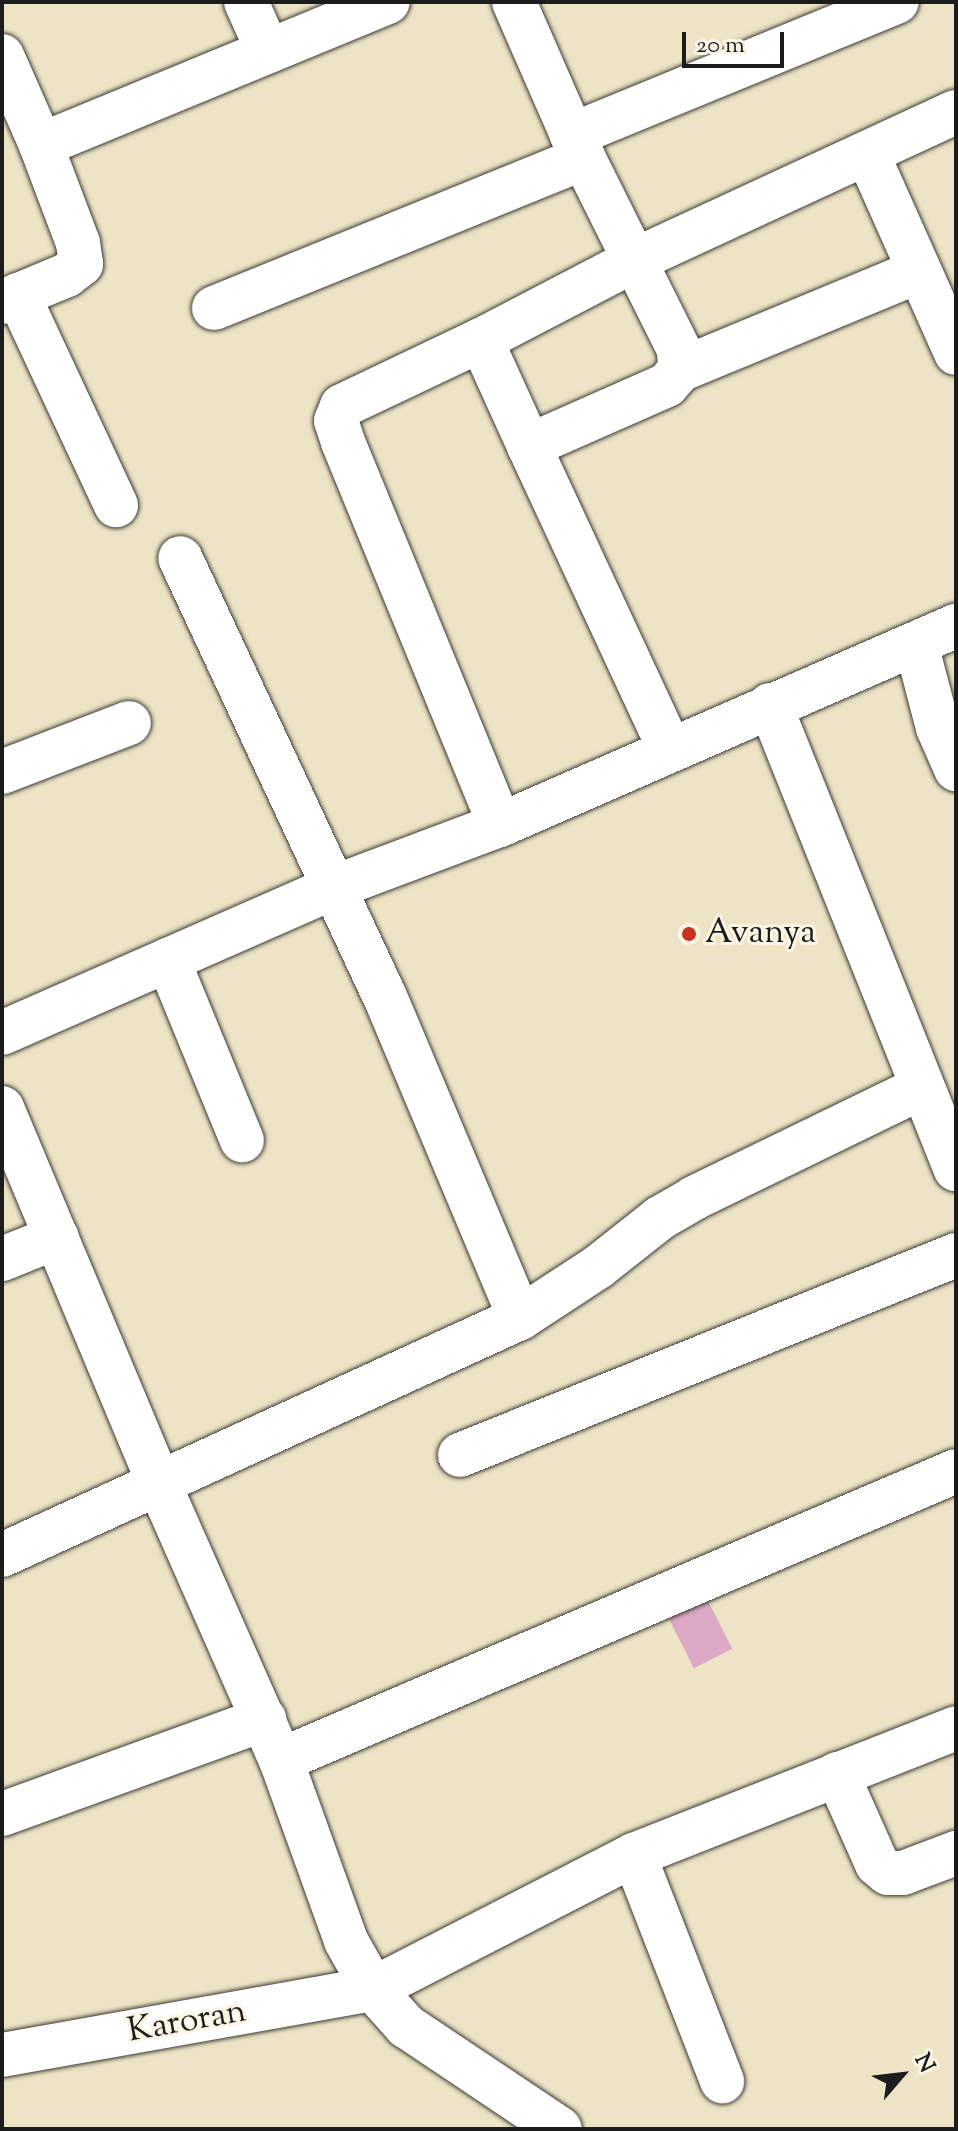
<!DOCTYPE html>
<style>
body{margin:0}
#map{position:relative;width:958px;height:2131px;overflow:hidden;background:#ede4c5;font-family:"Sorts Mill Goudy",serif}
div>[style]{position:absolute}
[style*='--x']{left:calc(var(--x)*1px);top:calc(var(--y)*1px);width:calc(var(--w)*1px);rotate:calc(var(--a)*1deg)}
.building>*{inset:0;background:#dcaac6;transform-origin:0 0}
.roads{filter:drop-shadow(0 0 2px #3b3a35) drop-shadow(0 0 2px #3b3a35)}
.minor>*{height:44px;margin:-22px;padding:0 22px;transform-origin:22px;border-radius:22px;background:#fff}
.dots>*{width:22px;height:22px;translate:-50% -50%;box-sizing:border-box;border:4px solid #fcf5e5;border-radius:50%}
span{translate:-50% -50%;white-space:nowrap;text-align:center;line-height:1.15;-webkit-text-stroke:6px #fcf5e5;paint-order:stroke}
.poi-label{font-size:34px;color:#1c1c1c}
.left{translate:0 -50%;text-align:left}
.street-label{font-size:34px;color:#1c1c1c}
.frame{position:absolute;inset:0;border:4px solid #1c1c1c;pointer-events:none}
.north{position:absolute;left:862px;top:2035px;width:80px;height:80px;-webkit-text-stroke:6px #fcf5e5;paint-order:stroke;rotate:62deg;font-size:22px;font-weight:700;line-height:32px;text-align:center;color:#1c1c1c}
.north::after{content:'';display:block;margin:auto;width:28px;height:36px;background:#1c1c1c;clip-path:polygon(50% 0,100% 100%,50% 72%,0 100%)}
.scale{position:absolute;left:682px;top:32px;width:102px;height:36px;box-sizing:border-box;border:4px solid #1c1c1c;border-top:0;padding-left:10px;font-size:24px;line-height:28px;white-space:nowrap;color:#1c1c1c;-webkit-text-stroke:6px #fcf5e5;paint-order:stroke}
</style>
<div id="map">
<div class="building">
<i style="left:706px;top:1597px;width:58px;height:43px;rotate:63deg"></i>
</div>
<div class="roads">
<div class="minor">
<i style="--x:246;--y:2;--w:54;--a:65.8"></i>
<i style="--x:514;--y:2;--w:145;--a:66.4"></i>
<i style="--x:572;--y:135;--w:240;--a:63.5"></i>
<i style="--x:679;--y:350;--w:20;--a:87"></i>
<i style="--x:680;--y:370;--w:20;--a:131"></i>
<i style="--x:667;--y:385;--w:151;--a:156.2"></i>
<i style="--x:529;--y:446;--w:335;--a:65.1"></i>
<i style="--x:2;--y:56;--w:97;--a:66.3"></i>
<i style="--x:572;--y:135;--w:351;--a:-22.3"></i>
<i style="--x:867;--y:153;--w:219;--a:66"></i>
<i style="--x:18;--y:295;--w:232;--a:65"></i>
<i style="--x:2;--y:302;--w:70;--a:-22.6"></i>
<i style="--x:67;--y:275;--w:18;--a:-38"></i>
<i style="--x:81;--y:264;--w:21;--a:-98"></i>
<i style="--x:78;--y:243;--w:105;--a:-110.7"></i>
<i style="--x:41;--y:145;--w:375;--a:-22.4"></i>
<i style="--x:214;--y:308;--w:399;--a:-22.1"></i>
<i style="--x:481;--y:340;--w:116;--a:65.6"></i>
<i style="--x:680;--y:370;--w:259;--a:-22.5"></i>
<i style="--x:916;--y:644;--w:87;--a:75.3"></i>
<i style="--x:938;--y:728;--w:45;--a:66.3"></i>
<i style="--x:770;--y:705;--w:500;--a:68.2"></i>
<i style="--x:2;--y:772;--w:136;--a:-21.1"></i>
<i style="--x:500;--y:825;--w:414;--a:-112.3"></i>
<i style="--x:343;--y:442;--w:22;--a:-108"></i>
<i style="--x:336;--y:421;--w:16;--a:-68"></i>
<i style="--x:342;--y:406;--w:154;--a:-25.4"></i>
<i style="--x:481;--y:340;--w:174;--a:-27.5"></i>
<i style="--x:635;--y:260;--w:353;--a:-24.8"></i>
<i style="--x:168;--y:960;--w:195;--a:67.7"></i>
<i style="--x:2;--y:1033;--w:360;--a:-23.7"></i>
<i style="--x:332;--y:888;--w:179;--a:-20.6"></i>
<i style="--x:500;--y:825;--w:498;--a:-23.6"></i>
<i style="--x:2;--y:1108;--w:407;--a:67.3"></i>
<i style="--x:159;--y:1484;--w:302;--a:66.2"></i>
<i style="--x:281;--y:1760;--w:192;--a:70.2"></i>
<i style="--x:346;--y:1941;--w:55;--a:60.6"></i>
<i style="--x:373;--y:1989;--w:50;--a:48.3"></i>
<i style="--x:406;--y:2026;--w:185;--a:33.8"></i>
<i style="--x:2;--y:1259;--w:59;--a:-21.8"></i>
<i style="--x:520;--y:1318;--w:93;--a:-33.2"></i>
<i style="--x:598;--y:1267;--w:79;--a:-38.3"></i>
<i style="--x:660;--y:1218;--w:39;--a:-30"></i>
<i style="--x:694;--y:1198;--w:252;--a:-25.9"></i>
<i style="--x:460;--y:1455;--w:535;--a:-21.96"></i>
<i style="--x:2;--y:1555;--w:570;--a:-24.59"></i>
<i style="--x:520;--y:1318;--w:350;--a:-112.8"></i>
<i style="--x:384;--y:995;--w:482;--a:-115"></i>
<i style="--x:281;--y:1760;--w:734;--a:-23.18"></i>
<i style="--x:837;--y:1774;--w:98;--a:66"></i>
<i style="--x:877;--y:1864;--w:14;--a:39"></i>
<i style="--x:888;--y:1873;--w:15;--a:0"></i>
<i style="--x:903;--y:1873;--w:57;--a:-20.7"></i>
<i style="--x:2;--y:1814;--w:279;--a:-19.9"></i>
<i style="--x:634;--y:1855;--w:243;--a:68.7"></i>
<i style="--x:2;--y:2055;--w:377;--a:-10.1"></i>
<i style="--x:373;--y:1989;--w:293;--a:-27.2"></i>
<i style="--x:634;--y:1855;--w:346;--a:-21.5"></i>
</div>
</div>
<div class="dots">
<i style="left:689px;top:934px;background:#c8321e"></i>
</div>
<div class="poi-label">
<span class="left" style="left:705px;top:934px">Avanya</span>
</div>
<div class="street-label">
<span style="left:187px;top:2022px;rotate:-10deg">Karoran</span>
</div>
<div class="frame"></div>
<div class="north">N</div>
<div class="scale">20 m</div>
</div>
